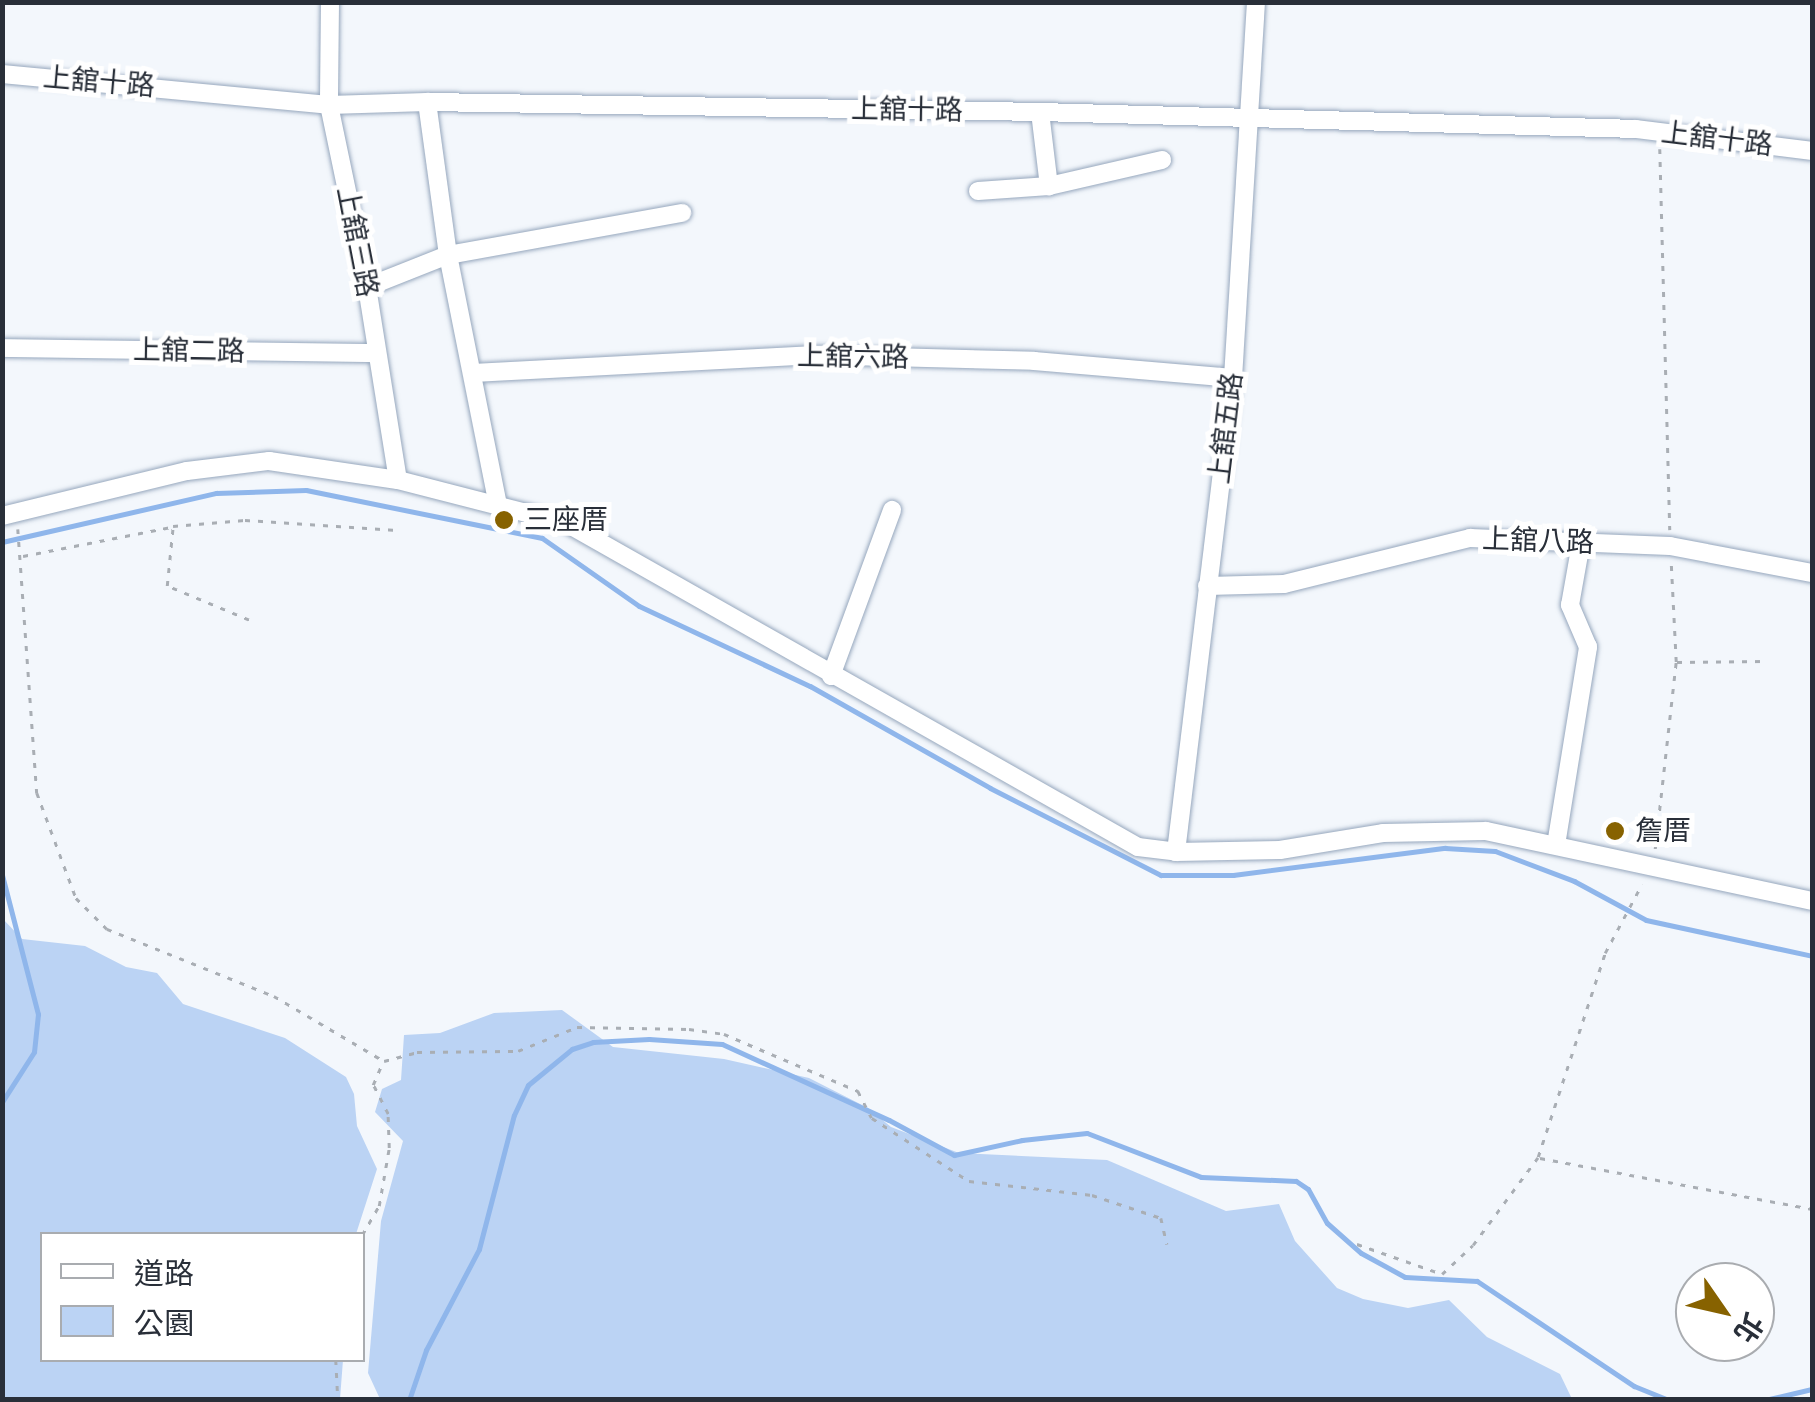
<!DOCTYPE html>
<meta charset="utf-8">
<style>
body{margin:0}
#map{position:relative;width:1815px;height:1402px;overflow:hidden;background:#f3f7fc;font-family:Bitter,"Noto Sans TC",serif}
div>[style]{position:absolute}
[style*='--x']{left:calc(var(--x)*1px);top:calc(var(--y)*1px);width:calc(var(--w)*1px);rotate:calc(var(--a)*1deg)}
.green>*{inset:0;background:#bbd3f4}
.stream>*{height:5px;margin:-2.5px;padding:0 2.5px;transform-origin:2.5px;border-radius:2.5px;background:#8fb6eb}
.path>*{height:2.5px;margin-top:-1.25px;transform-origin:0;background:repeating-linear-gradient(90deg,#a9aeb4 0 5px,transparent 0 13px)}
.roads{filter:drop-shadow(0 0 2px #96a7bd) drop-shadow(0 0 2px #96a7bd)}
.minor>*{height:18px;margin:-9px;padding:0 9px;transform-origin:9px;border-radius:9px;background:#fff}
.dots>*{width:28px;height:28px;translate:-50% -50%;box-sizing:border-box;border:5px solid #fff;border-radius:50%}
span{translate:-50% -50%;white-space:nowrap;text-align:center;line-height:1.15;-webkit-text-stroke:10px #fff;paint-order:stroke}
.street-label{font-size:28px;color:#292f39}
.poi-label{font-size:28px;color:#292f39}
.left{translate:0 -50%;text-align:left}
.frame{position:absolute;inset:0;border:5px solid #292f39;pointer-events:none}
.legend{position:absolute;left:40px;top:1232px;width:325px;height:130px;box-sizing:border-box;background:#fff;border:2px solid #a9acb0;margin:0;padding:12px 18px;list-style:none;font-size:30px;color:#292f39}
.legend li{display:flex;align-items:center;gap:20px;height:50px}
.legend b{width:50px;border:2px solid #a9acb0}
.north{position:absolute;left:1675px;top:1262px;width:100px;height:100px;box-sizing:border-box;background:#fff;border:2px solid #a9acb0;border-radius:50%;rotate:124deg;font-size:28px;font-weight:700;line-height:40px;text-align:center;color:#292f39}
.north::after{content:'';display:block;margin:auto;width:35px;height:45px;background:#876200;clip-path:polygon(50% 0,100% 100%,50% 72%,0 100%)}
</style>
<div id="map">
<div class="green">
<i style="clip-path:polygon(3px 919px,22px 939px,85px 946px,126px 967px,157px 973px,183px 1004px,285px 1038px,346px 1077px,354px 1094px,357px 1126px,377px 1169px,356px 1234px,42px 1234px,42px 1360px,343px 1360px,340px 1399px,3px 1399px)"></i>
<i style="clip-path:polygon(562px 1010px,613px 1047px,724px 1059px,809px 1078px,868px 1108px,891px 1127px,959px 1153px,1107px 1160px,1226px 1211px,1279px 1204px,1295px 1241px,1337px 1288px,1363px 1299px,1408px 1308px,1449px 1300px,1487px 1337px,1560px 1374px,1572px 1399px,380px 1399px,368px 1373px,381px 1221px,403px 1141px,375px 1112px,382px 1089px,401px 1080px,404px 1035px,440px 1033px,494px 1013px)"></i>
</div>
<div class="stream">
<i style="--x:2;--y:542;--w:220;--a:-12.9"></i>
<i style="--x:216;--y:493;--w:90;--a:-1.9"></i>
<i style="--x:306;--y:490;--w:241;--a:11.5"></i>
<i style="--x:542;--y:538;--w:118;--a:35"></i>
<i style="--x:639;--y:606;--w:189;--a:25.1"></i>
<i style="--x:810;--y:686;--w:207;--a:29.5"></i>
<i style="--x:990;--y:788;--w:192;--a:27"></i>
<i style="--x:1161;--y:875;--w:72;--a:0"></i>
<i style="--x:1233;--y:875;--w:214;--a:-7.3"></i>
<i style="--x:1445;--y:848;--w:50;--a:3.4"></i>
<i style="--x:1495;--y:851;--w:85;--a:20.8"></i>
<i style="--x:1574;--y:881;--w:82;--a:28.4"></i>
<i style="--x:1646;--y:920;--w:170;--a:12.2"></i>
<i style="--x:2;--y:875;--w:144;--a:75.5"></i>
<i style="--x:38;--y:1014;--w:38;--a:96"></i>
<i style="--x:34;--y:1052;--w:59;--a:122.6"></i>
<i style="--x:409;--y:1400;--w:53;--a:-71.2"></i>
<i style="--x:426;--y:1350;--w:114;--a:-62.3"></i>
<i style="--x:479;--y:1249;--w:138;--a:-75.4"></i>
<i style="--x:514;--y:1115;--w:33;--a:-65"></i>
<i style="--x:528;--y:1085;--w:57;--a:-39.3"></i>
<i style="--x:572;--y:1049;--w:22;--a:-18"></i>
<i style="--x:593;--y:1042;--w:56;--a:-3.1"></i>
<i style="--x:649;--y:1039;--w:73;--a:3.9"></i>
<i style="--x:722;--y:1044;--w:183;--a:24.5"></i>
<i style="--x:889;--y:1120;--w:74;--a:28.3"></i>
<i style="--x:954;--y:1155;--w:70;--a:-12.4"></i>
<i style="--x:1022;--y:1140;--w:65;--a:-6.1"></i>
<i style="--x:1087;--y:1133;--w:122;--a:21.1"></i>
<i style="--x:1201;--y:1177;--w:95;--a:2.4"></i>
<i style="--x:1296;--y:1181;--w:14;--a:34"></i>
<i style="--x:1308;--y:1189;--w:39;--a:61"></i>
<i style="--x:1327;--y:1223;--w:45;--a:41.4"></i>
<i style="--x:1361;--y:1253;--w:50;--a:28.6"></i>
<i style="--x:1405;--y:1277;--w:72;--a:3.2"></i>
<i style="--x:1477;--y:1281;--w:189;--a:33.8"></i>
<i style="--x:1634;--y:1386;--w:38;--a:22"></i>
<i style="--x:1765;--y:1400;--w:48;--a:-13.2"></i>
</div>
<div class="path">
<i style="--x:1660;--y:149;--w:381;--a:88.5"></i>
<i style="--x:18;--y:529;--w:265;--a:85.9"></i>
<i style="--x:37;--y:793;--w:112;--a:69.6"></i>
<i style="--x:76;--y:898;--w:44;--a:45"></i>
<i style="--x:107;--y:929;--w:180;--a:21.9"></i>
<i style="--x:274;--y:996;--w:128;--a:30.6"></i>
<i style="--x:384;--y:1061;--w:34;--a:-15"></i>
<i style="--x:417;--y:1052;--w:101;--a:-0.6"></i>
<i style="--x:518;--y:1051;--w:64;--a:-22.1"></i>
<i style="--x:577;--y:1027;--w:112;--a:1"></i>
<i style="--x:689;--y:1029;--w:35;--a:8"></i>
<i style="--x:724;--y:1034;--w:146;--a:23"></i>
<i style="--x:858;--y:1091;--w:30;--a:63"></i>
<i style="--x:872;--y:1118;--w:116;--a:33"></i>
<i style="--x:969;--y:1181;--w:124;--a:6.5"></i>
<i style="--x:1092;--y:1195;--w:73;--a:18.4"></i>
<i style="--x:1161;--y:1218;--w:27;--a:77"></i>
<i style="--x:23;--y:556;--w:151;--a:-11.1"></i>
<i style="--x:249;--y:620;--w:89;--a:-157.5"></i>
<i style="--x:167;--y:586;--w:60;--a:-84.3"></i>
<i style="--x:173;--y:526;--w:72;--a:-4.8"></i>
<i style="--x:245;--y:520;--w:152;--a:3.8"></i>
<i style="--x:1677;--y:662;--w:88;--a:-0.7"></i>
<i style="--x:1655;--y:849;--w:188;--a:-83.6"></i>
<i style="--x:1676;--y:662;--w:99;--a:-92.9"></i>
<i style="--x:1540;--y:1158;--w:277;--a:10.6"></i>
<i style="--x:362;--y:1235;--w:34;--a:-60"></i>
<i style="--x:379;--y:1206;--w:59;--a:-80.2"></i>
<i style="--x:389;--y:1148;--w:34;--a:-92"></i>
<i style="--x:388;--y:1114;--w:33;--a:-117"></i>
<i style="--x:373;--y:1085;--w:25;--a:-67"></i>
<i style="--x:1357;--y:1244;--w:90;--a:19.4"></i>
<i style="--x:1442;--y:1274;--w:42;--a:-43.1"></i>
<i style="--x:1473;--y:1245;--w:109;--a:-53.5"></i>
<i style="--x:1538;--y:1157;--w:215;--a:-71.8"></i>
<i style="--x:1605;--y:953;--w:78;--a:-61.8"></i>
<i style="--x:336;--y:1360;--w:40;--a:87.1"></i>
</div>
<div class="roads">
<div class="minor">
<i style="--x:330;--y:2;--w:103;--a:90.6"></i>
<i style="--x:329;--y:105;--w:186;--a:78.2"></i>
<i style="--x:367;--y:287;--w:195;--a:80.9"></i>
<i style="--x:2;--y:74;--w:328;--a:5.4"></i>
<i style="--x:329;--y:105;--w:98;--a:-1.8"></i>
<i style="--x:427;--y:102;--w:613;--a:0.93"></i>
<i style="--x:1040;--y:112;--w:596;--a:1.63"></i>
<i style="--x:1636;--y:129;--w:177;--a:7.1"></i>
<i style="--x:427;--y:102;--w:154;--a:82.2"></i>
<i style="--x:448;--y:255;--w:255;--a:78.7"></i>
<i style="--x:1040;--y:112;--w:75;--a:83.1"></i>
<i style="--x:978;--y:191;--w:71;--a:-4"></i>
<i style="--x:1049;--y:186;--w:116;--a:-13"></i>
<i style="--x:367;--y:287;--w:87;--a:-21.6"></i>
<i style="--x:448;--y:255;--w:238;--a:-10.2"></i>
<i style="--x:2;--y:348;--w:373;--a:0.8"></i>
<i style="--x:473;--y:373;--w:338;--a:-3"></i>
<i style="--x:811;--y:355;--w:223;--a:1.5"></i>
<i style="--x:1034;--y:361;--w:200;--a:4.9"></i>
<i style="--x:2;--y:516;--w:190;--a:-13.7"></i>
<i style="--x:187;--y:471;--w:83;--a:-7"></i>
<i style="--x:269;--y:461;--w:130;--a:8.4"></i>
<i style="--x:398;--y:480;--w:173;--a:14.4"></i>
<i style="--x:566;--y:523;--w:657;--a:29.53"></i>
<i style="--x:1138;--y:847;--w:38;--a:7"></i>
<i style="--x:1176;--y:852;--w:104;--a:-1.1"></i>
<i style="--x:1280;--y:850;--w:104;--a:-9.4"></i>
<i style="--x:1383;--y:833;--w:103;--a:-1.1"></i>
<i style="--x:1486;--y:831;--w:333;--a:12.1"></i>
<i style="--x:1207;--y:586;--w:77;--a:-1.5"></i>
<i style="--x:1284;--y:584;--w:192;--a:-13.9"></i>
<i style="--x:1470;--y:538;--w:200;--a:2.3"></i>
<i style="--x:1670;--y:546;--w:145;--a:10.8"></i>
<i style="--x:831;--y:676;--w:177;--a:-69.8"></i>
<i style="--x:1556;--y:845;--w:201;--a:-80.8"></i>
<i style="--x:1588;--y:647;--w:46;--a:-113.2"></i>
<i style="--x:1570;--y:605;--w:63;--a:-79.9"></i>
<i style="--x:1176;--y:852;--w:477;--a:-83.1"></i>
<i style="--x:1233;--y:378;--w:377;--a:-86.5"></i>
</div>
</div>
<div class="dots">
<i style="left:504px;top:520px;background:#876200"></i>
<i style="left:1615px;top:831px;background:#876200"></i>
</div>
<div class="street-label">
<span style="left:99px;top:82px;rotate:5deg">上舘十路</span>
<span style="left:907px;top:110px;rotate:1deg">上舘十路</span>
<span style="left:1717px;top:139px;rotate:7deg">上舘十路</span>
<span style="left:357px;top:242px;rotate:79deg">上舘三路</span>
<span style="left:189px;top:351px;rotate:1deg">上舘二路</span>
<span style="left:853px;top:357px;rotate:1deg">上舘六路</span>
<span style="left:1226px;top:428px;rotate:-83deg">上舘五路</span>
<span style="left:1538px;top:541px;rotate:2deg">上舘八路</span>
</div>
<div class="poi-label">
<span class="left" style="left:524px;top:520px">三座厝</span>
<span class="left" style="left:1635px;top:831px">詹厝</span>
</div>
<div class="frame"></div>
<ul class="legend">
<li><b style="height:12px;background:#fff"></b>道路</li>
<li><b style="height:28px;background:#bbd3f4"></b>公園</li>
</ul>
<div class="north">北</div>
</div>
